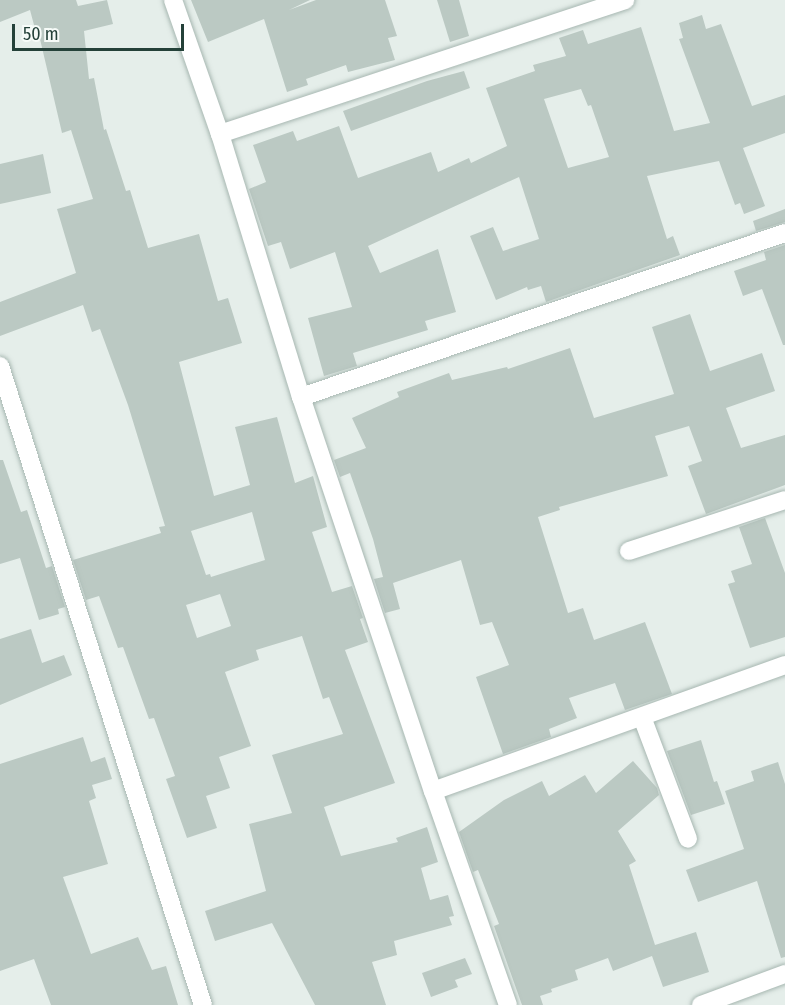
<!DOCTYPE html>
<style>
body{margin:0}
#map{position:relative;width:785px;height:1005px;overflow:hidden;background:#e5eeea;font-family:"Fira Sans Condensed",sans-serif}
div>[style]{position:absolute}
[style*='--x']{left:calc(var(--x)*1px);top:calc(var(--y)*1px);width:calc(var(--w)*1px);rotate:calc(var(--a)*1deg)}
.building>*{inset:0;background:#bbc9c3}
.roads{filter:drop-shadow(0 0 2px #a7b7b1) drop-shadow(0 0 2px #a7b7b1)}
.minor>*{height:18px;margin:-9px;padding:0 9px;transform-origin:9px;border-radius:9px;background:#fff}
span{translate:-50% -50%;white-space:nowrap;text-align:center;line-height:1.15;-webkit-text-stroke:6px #f6fbf8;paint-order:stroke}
.scale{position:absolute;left:12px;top:24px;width:172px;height:27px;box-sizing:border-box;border:3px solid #244139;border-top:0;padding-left:8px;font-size:18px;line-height:21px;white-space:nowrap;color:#244139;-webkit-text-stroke:4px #f6fbf8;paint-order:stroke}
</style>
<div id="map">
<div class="building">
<i style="clip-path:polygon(evenodd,0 0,76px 0,78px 6px,107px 0,113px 24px,84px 31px,89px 79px,94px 78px,104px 130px,106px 129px,126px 191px,130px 190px,148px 248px,199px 234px,218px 301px,228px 298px,242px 343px,179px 362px,214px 496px,250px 485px,235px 427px,277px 417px,295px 483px,313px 476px,327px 527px,312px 532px,332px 592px,352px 586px,363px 618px,360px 619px,368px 642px,345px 650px,395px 783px,324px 807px,341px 856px,398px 842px,396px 838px,427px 827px,438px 862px,421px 868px,430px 900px,448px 895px,454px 916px,449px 917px,452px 925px,394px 941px,397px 955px,372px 962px,386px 1005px,315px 1005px,272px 923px,215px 941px,205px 911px,266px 891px,249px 824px,292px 813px,272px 755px,343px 734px,329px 697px,323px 699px,302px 636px,256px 650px,259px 660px,225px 672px,251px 746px,219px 757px,230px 788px,206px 796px,217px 828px,187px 838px,166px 779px,175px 776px,154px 718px,149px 719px,123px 647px,118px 648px,99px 596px,86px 600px,73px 560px,161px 533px,159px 527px,165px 526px,128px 405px,100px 329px,92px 332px,83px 305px,0 336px,0 302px,76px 273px,57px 209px,93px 199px,71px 130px,62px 133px,40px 39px,38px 40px,30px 10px,0 22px,0 0,252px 512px,265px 560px,211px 577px,210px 574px,206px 575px,191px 531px,252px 512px,0 0,220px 594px,231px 626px,197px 638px,186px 605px,220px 594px)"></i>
<i style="clip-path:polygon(191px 0,310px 0,289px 10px,316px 0,385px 0,397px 36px,388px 38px,395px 60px,348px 72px,346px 65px,306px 79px,308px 85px,287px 92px,264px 19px,208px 42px)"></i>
<i style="clip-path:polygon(437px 0,459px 0,469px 36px,450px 42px)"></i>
<i style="clip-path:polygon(evenodd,702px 15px,706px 29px,721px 24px,752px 106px,785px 95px,785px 133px,743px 148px,765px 206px,744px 214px,740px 203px,735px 205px,719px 161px,647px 176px,667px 239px,673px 236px,680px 255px,546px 302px,541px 286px,528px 290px,527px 287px,496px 300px,470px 236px,493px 227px,503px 251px,539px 239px,519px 177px,368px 246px,380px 273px,438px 249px,456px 312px,425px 321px,428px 330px,353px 353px,357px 366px,324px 376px,308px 318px,352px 307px,335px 252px,290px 269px,281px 242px,268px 246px,249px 189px,266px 182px,253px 145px,293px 131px,297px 141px,339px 126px,358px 178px,431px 152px,438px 172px,469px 158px,471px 163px,507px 146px,486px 88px,535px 71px,533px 65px,566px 56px,559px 38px,583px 30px,588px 44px,641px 27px,674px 131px,710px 123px,679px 39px,683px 38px,679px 23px,702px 15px,581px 89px,588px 106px,591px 105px,609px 157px,568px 168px,544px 99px,581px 89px)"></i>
<i style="clip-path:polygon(464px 71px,470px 88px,351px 131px,343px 111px,427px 81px)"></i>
<i style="clip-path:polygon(43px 154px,51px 193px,0 204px,0 164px)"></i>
<i style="clip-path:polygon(785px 209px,785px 222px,756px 231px,753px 221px)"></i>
<i style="clip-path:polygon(785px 245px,785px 345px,783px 345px,762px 289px,743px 296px,734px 271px,766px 260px,764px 252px)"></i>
<i style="clip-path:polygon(690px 314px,710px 371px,762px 353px,775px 391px,726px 408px,741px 448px,785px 435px,785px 485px,706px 514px,688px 466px,702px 461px,689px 426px,655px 436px,668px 476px,559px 507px,560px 510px,538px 517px,568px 613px,583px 608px,594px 640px,645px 622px,672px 694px,625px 710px,615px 683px,569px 698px,577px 718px,549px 729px,551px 737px,503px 754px,476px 677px,509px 665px,492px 622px,480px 625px,461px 560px,393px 583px,400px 609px,385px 613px,374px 579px,383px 577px,373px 539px,350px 473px,340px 477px,334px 460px,366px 448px,352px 418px,399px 397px,397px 392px,449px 373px,452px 380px,507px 367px,508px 369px,570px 348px,594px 418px,674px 394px,652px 327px)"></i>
<i style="clip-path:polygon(0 460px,3px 460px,21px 512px,27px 510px,46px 568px,52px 566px,65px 607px,58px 609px,59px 614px,39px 620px,20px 558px,0 564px)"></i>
<i style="clip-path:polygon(765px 518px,785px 573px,785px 637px,750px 648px,728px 584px,735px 582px,731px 571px,752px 564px,739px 527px)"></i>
<i style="clip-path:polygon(31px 629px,42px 663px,64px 655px,72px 675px,0 705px,0 639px)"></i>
<i style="clip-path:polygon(83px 737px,91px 762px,105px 757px,112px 779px,92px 785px,96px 798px,89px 801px,108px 864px,63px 877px,91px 954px,138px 937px,152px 970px,166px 966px,178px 1005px,51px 1005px,34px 959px,0 971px,0 764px)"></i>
<i style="clip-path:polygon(701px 740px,714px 782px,717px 781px,725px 804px,691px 815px,667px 751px)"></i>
<i style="clip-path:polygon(633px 761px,657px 788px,659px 795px,618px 831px,636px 861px,629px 865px,655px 945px,696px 932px,709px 972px,663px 987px,652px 956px,613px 971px,608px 958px,575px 970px,578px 980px,551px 989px,552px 992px,540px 996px,543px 1005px,522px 1005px,494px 926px,499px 924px,478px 870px,473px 872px,459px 832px,504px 800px,542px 781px,549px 796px,585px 775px,596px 793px)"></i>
<i style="clip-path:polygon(778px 762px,785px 784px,785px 957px,781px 958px,757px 881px,698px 902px,686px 870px,744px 849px,725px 791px,754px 781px,751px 771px)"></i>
<i style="clip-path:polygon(465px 958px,472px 974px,455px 980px,458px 987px,431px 997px,422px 973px)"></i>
</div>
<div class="roads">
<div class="minor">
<i style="--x:173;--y:0;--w:142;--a:70.7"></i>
<i style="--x:220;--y:134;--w:275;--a:72.9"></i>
<i style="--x:301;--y:397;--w:416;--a:71.5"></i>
<i style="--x:433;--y:791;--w:227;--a:70.7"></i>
<i style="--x:220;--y:134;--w:427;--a:-18.3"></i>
<i style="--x:0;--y:366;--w:670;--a:72.38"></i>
<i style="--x:301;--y:397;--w:511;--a:-18.72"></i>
<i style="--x:629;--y:551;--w:164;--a:-18.1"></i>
<i style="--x:642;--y:717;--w:130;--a:69.3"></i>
<i style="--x:433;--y:791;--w:374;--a:-19.7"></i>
<i style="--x:701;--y:1005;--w:90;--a:-20.3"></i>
</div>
</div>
<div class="scale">50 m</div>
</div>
